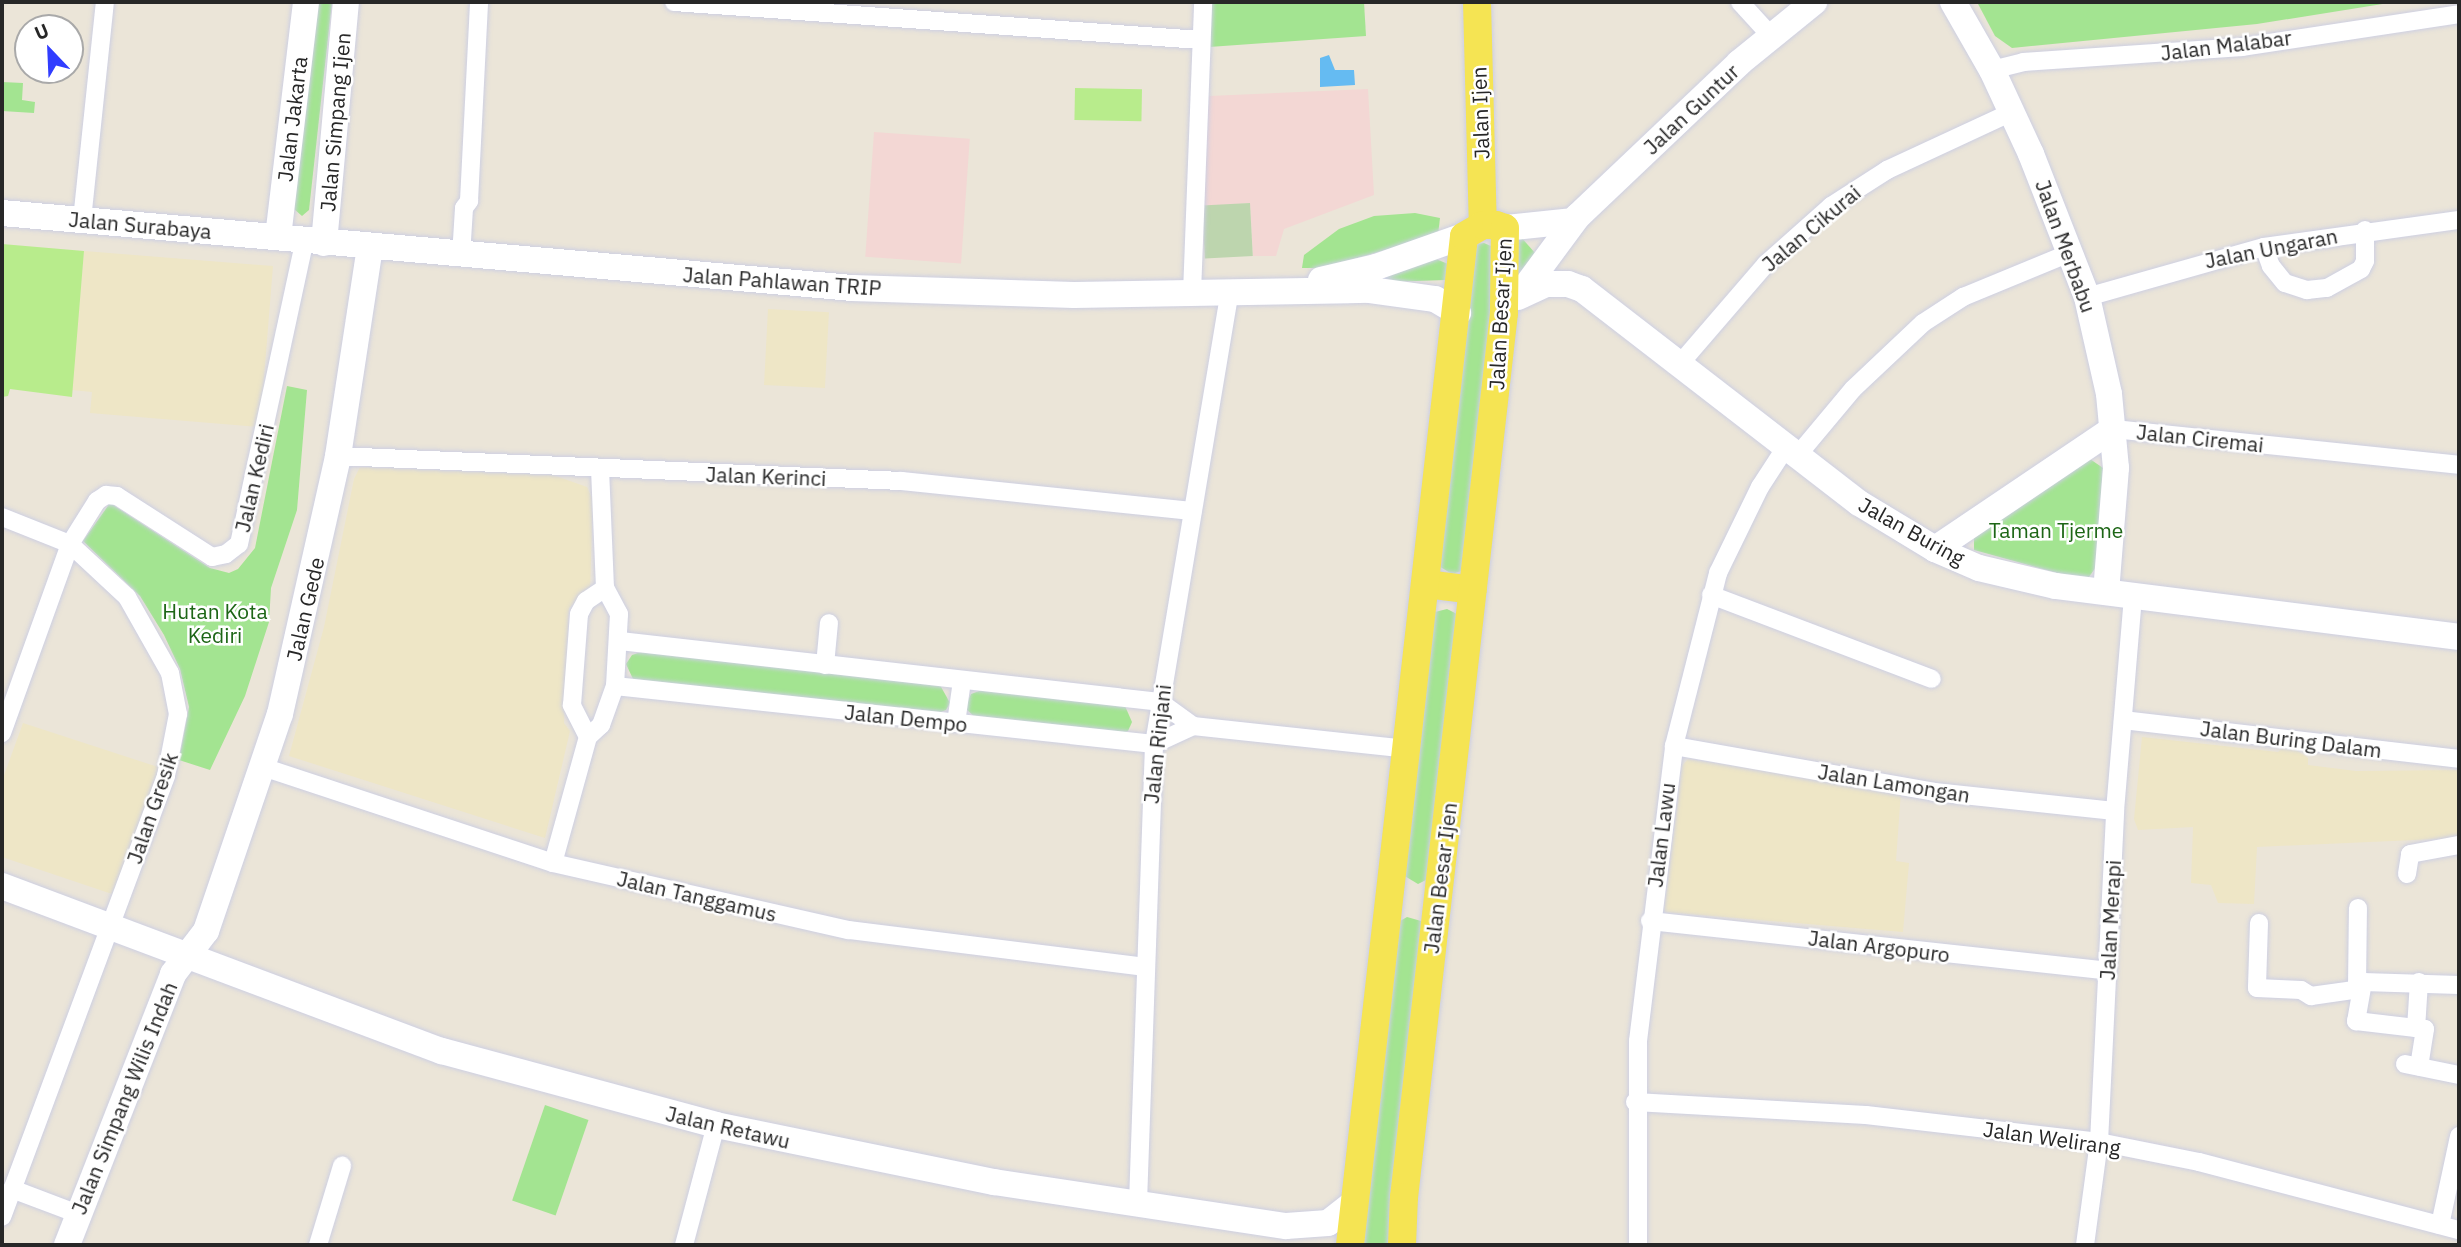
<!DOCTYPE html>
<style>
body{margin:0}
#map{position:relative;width:2461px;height:1247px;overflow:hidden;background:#ebe5d8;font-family:"IBM Plex Sans",sans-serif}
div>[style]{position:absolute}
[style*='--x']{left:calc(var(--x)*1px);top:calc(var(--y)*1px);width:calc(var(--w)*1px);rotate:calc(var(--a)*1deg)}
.education>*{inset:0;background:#eee6c6;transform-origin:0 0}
.medical>*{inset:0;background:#f3d7d4;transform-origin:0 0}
.green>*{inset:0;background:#a3e491;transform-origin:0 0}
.cemetery>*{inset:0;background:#bdd5ae;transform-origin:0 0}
.pitch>*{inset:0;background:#b8ec8c;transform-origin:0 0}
.water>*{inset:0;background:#65bbf2}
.roads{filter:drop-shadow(0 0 2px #cdcfe2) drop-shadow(0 0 2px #cdcfe2)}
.street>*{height:18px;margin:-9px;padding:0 9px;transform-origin:9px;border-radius:9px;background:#fff}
.secondary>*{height:26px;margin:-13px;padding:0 13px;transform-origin:13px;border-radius:13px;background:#fff}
.primary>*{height:28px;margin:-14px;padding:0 14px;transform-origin:14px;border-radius:14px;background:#f5e453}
span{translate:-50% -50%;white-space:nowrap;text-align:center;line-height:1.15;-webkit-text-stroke:5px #fff;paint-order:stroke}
.street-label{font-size:21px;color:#272727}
.park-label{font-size:21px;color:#1d6616}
.frame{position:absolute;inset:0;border:4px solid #272727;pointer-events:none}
.north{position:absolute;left:14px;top:14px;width:70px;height:70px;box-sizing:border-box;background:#fff;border:2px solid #a9a9a9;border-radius:50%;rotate:337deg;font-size:19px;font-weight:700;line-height:28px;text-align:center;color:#272727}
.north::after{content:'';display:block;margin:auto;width:24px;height:32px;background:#313dff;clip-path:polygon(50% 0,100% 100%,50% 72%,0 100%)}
</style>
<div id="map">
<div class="education">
<i style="clip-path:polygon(84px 251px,273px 266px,260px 427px,90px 413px,92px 392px,72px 390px)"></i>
<i style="left:768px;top:309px;width:61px;height:76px;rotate:3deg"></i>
<i style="clip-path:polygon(360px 467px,553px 475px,587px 487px,593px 500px,590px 589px,569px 608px,564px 723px,570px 731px,545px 838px,289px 756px,324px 627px,354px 479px)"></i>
<i style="clip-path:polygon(23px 723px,161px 768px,112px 894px,2px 857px,2px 781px)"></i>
<i style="clip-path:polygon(2142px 737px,2278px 752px,2287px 744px,2308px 758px,2308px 765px,2356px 771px,2459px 770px,2459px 838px,2257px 847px,2254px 904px,2218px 903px,2211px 885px,2191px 883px,2193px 827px,2138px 830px,2134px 819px)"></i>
<i style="clip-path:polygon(1688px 759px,1901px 791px,1896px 861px,1909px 863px,1903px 932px,1664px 912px,1682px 766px)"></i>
</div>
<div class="medical">
<i style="clip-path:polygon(1368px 89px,1374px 195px,1284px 229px,1276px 256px,1253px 256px,1250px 203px,1202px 207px,1209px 96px)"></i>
<i style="left:874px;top:132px;width:96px;height:125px;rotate:4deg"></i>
</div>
<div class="green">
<i style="clip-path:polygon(316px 2px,332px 2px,309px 210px,302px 216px,294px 209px)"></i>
<i style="clip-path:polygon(1212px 2px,1364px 2px,1366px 36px,1209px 47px)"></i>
<i style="clip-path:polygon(1977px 2px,2395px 2px,2257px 24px,2012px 48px,1995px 36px)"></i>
<i style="clip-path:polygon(2px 82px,23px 83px,22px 100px,35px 102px,34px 113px,2px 111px)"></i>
<i style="clip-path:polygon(1415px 213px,1440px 218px,1438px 235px,1322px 268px,1302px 268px,1304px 255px,1339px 229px,1374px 216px)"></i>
<i style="clip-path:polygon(1521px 237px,1535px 253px,1518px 281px,1513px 242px)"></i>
<i style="clip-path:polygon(1484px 243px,1493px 247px,1497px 315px,1465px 570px,1452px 574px,1437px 565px,1477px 244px)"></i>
<i style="clip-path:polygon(1436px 259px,1448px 264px,1445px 280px,1359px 283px)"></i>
<i style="clip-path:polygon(287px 386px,307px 390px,297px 510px,271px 588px,269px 622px,245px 696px,210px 770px,179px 760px,189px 707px,180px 669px,164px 635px,140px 596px,83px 541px,110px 503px,210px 568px,229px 573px,238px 569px,255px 548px)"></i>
<i style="clip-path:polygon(2090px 459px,2103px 468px,2096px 567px,2089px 577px,2079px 579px,1974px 550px,1974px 538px)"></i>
<i style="clip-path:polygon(1447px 609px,1459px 615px,1430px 878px,1418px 884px,1403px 875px,1435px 612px)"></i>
<i style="clip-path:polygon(644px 651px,940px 685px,950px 703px,946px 710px,935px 714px,633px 679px,626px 664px,632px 655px)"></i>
<i style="clip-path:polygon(982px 690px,1125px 706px,1132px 722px,1128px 731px,1119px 734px,977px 719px,967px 710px,967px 703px,971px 694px)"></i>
<i style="clip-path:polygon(1407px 917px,1421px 921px,1424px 929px,1394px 1245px,1355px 1245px,1400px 921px)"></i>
<i style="left:545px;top:1105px;width:46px;height:101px;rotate:19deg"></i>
</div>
<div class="cemetery">
<i style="left:1250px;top:203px;width:53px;height:48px;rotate:87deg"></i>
</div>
<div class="pitch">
<i style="left:1075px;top:88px;width:67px;height:32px;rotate:1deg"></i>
<i style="clip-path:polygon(2px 244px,84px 251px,72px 397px,10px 389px,8px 396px,2px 397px)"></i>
</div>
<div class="water">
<i style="clip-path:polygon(1329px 55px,1335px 70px,1354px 70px,1355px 85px,1320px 87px,1320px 58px)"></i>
</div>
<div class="roads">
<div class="street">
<i style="--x:674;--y:2;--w:527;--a:4.13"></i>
<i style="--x:1740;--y:2;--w:46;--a:47.6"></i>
<i style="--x:1992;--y:70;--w:32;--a:-14"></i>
<i style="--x:2023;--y:62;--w:220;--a:-3.9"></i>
<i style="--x:2242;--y:47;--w:219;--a:-8.6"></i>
<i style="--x:82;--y:220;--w:219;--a:-84"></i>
<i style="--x:2264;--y:247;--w:20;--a:70"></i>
<i style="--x:2271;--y:266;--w:22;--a:51"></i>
<i style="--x:2285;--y:283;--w:23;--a:18"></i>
<i style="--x:2307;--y:290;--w:20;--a:-6"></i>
<i style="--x:2327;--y:288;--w:39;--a:-29"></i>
<i style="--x:2361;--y:269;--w:9;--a:-63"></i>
<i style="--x:2365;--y:261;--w:31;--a:-90"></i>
<i style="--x:461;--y:256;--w:48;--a:-86.4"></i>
<i style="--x:464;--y:208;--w:9;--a:-54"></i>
<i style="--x:469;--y:201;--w:199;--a:-87.1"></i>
<i style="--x:1192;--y:293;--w:291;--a:-87.8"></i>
<i style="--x:2087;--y:297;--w:184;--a:-15.8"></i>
<i style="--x:2264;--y:247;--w:197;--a:-7.9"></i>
<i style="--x:1678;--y:366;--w:135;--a:-49.2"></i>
<i style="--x:1766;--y:264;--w:87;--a:-41.7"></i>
<i style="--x:1831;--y:206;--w:67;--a:-32.7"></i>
<i style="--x:1887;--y:170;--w:138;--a:-24.9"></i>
<i style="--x:2113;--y:429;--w:348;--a:5.9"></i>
<i style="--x:338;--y:456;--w:564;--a:2.54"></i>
<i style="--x:901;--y:481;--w:293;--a:5.9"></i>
<i style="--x:1797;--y:456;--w:87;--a:-50.1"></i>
<i style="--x:1853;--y:389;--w:96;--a:-43.3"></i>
<i style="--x:1923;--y:323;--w:48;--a:-33"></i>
<i style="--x:1963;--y:297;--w:118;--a:-22.4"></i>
<i style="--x:2;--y:517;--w:73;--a:21.7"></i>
<i style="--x:70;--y:544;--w:78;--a:42.9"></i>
<i style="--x:127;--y:597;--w:87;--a:60.5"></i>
<i style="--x:170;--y:673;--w:42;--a:79"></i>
<i style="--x:178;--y:714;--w:63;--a:101"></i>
<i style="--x:166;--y:776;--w:470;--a:110.4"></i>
<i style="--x:1711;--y:595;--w:236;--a:20.8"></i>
<i style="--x:620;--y:641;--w:543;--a:6.44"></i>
<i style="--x:1160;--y:702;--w:41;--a:36"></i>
<i style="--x:1193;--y:726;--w:215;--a:6.1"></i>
<i style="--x:825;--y:665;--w:42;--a:-84.6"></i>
<i style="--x:615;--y:686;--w:542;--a:6.14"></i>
<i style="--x:1154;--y:744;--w:43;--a:-24.8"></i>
<i style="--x:2123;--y:720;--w:338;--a:6.6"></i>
<i style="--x:956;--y:723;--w:42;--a:-81.9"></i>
<i style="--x:2;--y:733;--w:201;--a:-70.2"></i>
<i style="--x:70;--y:544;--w:51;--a:-57.9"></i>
<i style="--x:97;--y:501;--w:11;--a:-34"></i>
<i style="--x:106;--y:495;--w:11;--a:5"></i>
<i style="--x:117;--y:496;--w:113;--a:32.7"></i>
<i style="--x:212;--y:557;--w:14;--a:-12"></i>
<i style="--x:226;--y:554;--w:16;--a:-38"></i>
<i style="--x:239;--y:544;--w:311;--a:-77.8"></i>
<i style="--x:588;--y:737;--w:36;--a:-117"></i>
<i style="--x:572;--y:705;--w:91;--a:-85.6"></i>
<i style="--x:579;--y:614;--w:15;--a:-62"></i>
<i style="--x:586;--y:601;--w:23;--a:-34"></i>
<i style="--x:1674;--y:746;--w:264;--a:10"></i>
<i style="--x:1934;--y:792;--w:182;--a:6"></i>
<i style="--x:263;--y:767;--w:305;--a:18.3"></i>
<i style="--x:553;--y:863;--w:303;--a:12.8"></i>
<i style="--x:849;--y:930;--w:298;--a:7.1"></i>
<i style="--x:553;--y:863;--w:131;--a:-74.5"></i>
<i style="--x:588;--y:737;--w:18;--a:-43"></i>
<i style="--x:601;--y:725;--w:41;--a:-70.3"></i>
<i style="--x:615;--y:686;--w:72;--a:-86.8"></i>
<i style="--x:619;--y:614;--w:30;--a:-118"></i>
<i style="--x:605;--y:588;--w:119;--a:-92.4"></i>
<i style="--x:2407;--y:874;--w:20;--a:-81"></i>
<i style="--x:2410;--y:854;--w:50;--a:-10.4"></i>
<i style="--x:1650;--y:921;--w:460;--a:6.2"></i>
<i style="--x:2259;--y:923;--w:65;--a:91.8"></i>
<i style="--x:2257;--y:988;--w:44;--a:2.6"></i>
<i style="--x:2301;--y:990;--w:12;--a:31"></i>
<i style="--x:2311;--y:996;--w:42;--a:-8.1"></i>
<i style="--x:2353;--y:990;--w:13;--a:-39"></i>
<i style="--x:2363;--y:982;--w:96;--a:1.8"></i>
<i style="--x:2363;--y:982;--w:40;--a:100"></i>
<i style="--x:2356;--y:1021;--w:60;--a:6.7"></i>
<i style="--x:2419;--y:982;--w:46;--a:93.7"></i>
<i style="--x:2416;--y:1028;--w:9;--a:6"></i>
<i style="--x:2425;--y:1029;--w:38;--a:99"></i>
<i style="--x:2357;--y:986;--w:78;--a:-89.3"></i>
<i style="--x:2405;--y:1064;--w:55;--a:11.5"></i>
<i style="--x:1635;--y:1102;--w:231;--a:3.2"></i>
<i style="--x:1866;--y:1115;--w:235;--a:6.6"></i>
<i style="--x:2099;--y:1142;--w:102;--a:11.3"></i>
<i style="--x:2199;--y:1162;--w:269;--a:14.7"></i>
<i style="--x:12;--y:1189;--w:71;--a:20.7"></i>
<i style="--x:1138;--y:1203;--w:459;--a:-88"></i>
<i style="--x:1154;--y:744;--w:459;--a:-80.5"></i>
<i style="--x:2440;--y:1225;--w:91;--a:-77.9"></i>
<i style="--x:318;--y:1245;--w:83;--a:-73.1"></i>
<i style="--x:684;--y:1245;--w:124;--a:-75.1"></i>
<i style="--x:1638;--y:1245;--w:204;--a:-90"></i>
<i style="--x:1638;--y:1041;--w:297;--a:-83"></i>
<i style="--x:1674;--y:746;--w:179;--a:-75.7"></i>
<i style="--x:1718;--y:573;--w:96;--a:-64"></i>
<i style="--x:1760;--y:487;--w:48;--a:-57"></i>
<i style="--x:2085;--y:1245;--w:104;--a:-82.3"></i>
<i style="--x:2099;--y:1142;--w:331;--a:-87.2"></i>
<i style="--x:2115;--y:811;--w:217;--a:-85.2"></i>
</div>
<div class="secondary">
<i style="--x:1953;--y:2;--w:78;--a:60.2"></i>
<i style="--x:1992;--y:70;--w:93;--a:65.1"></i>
<i style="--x:2031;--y:154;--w:154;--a:68.6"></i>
<i style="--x:2087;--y:297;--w:99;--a:77.2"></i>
<i style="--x:2109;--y:394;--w:74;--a:84.6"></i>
<i style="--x:2116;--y:468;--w:124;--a:94.6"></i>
<i style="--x:2;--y:213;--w:853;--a:5.04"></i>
<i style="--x:852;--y:288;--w:222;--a:1.8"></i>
<i style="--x:1074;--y:295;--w:296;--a:-1"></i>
<i style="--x:1370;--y:290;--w:66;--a:7.9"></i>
<i style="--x:1435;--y:299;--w:27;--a:31"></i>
<i style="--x:1505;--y:228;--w:68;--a:-5.9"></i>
<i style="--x:278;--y:237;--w:237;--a:-83.2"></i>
<i style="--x:324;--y:243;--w:242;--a:-84.8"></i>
<i style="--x:1321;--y:280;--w:57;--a:-13.3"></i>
<i style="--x:1376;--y:267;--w:93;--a:-19.4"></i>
<i style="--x:1521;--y:293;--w:96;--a:-53.5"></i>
<i style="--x:1578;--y:216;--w:222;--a:-43.5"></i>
<i style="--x:1739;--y:63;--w:97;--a:-39.1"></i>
<i style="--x:1518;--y:297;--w:31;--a:-25"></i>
<i style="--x:1546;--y:284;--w:22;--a:0"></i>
<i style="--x:1568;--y:284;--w:15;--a:20"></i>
<i style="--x:1582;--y:289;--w:350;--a:37.7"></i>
<i style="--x:1859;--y:503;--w:89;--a:31.2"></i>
<i style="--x:1935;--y:549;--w:48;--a:23.4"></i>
<i style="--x:1979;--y:568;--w:79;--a:13.2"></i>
<i style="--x:2056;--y:586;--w:406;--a:7.2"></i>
<i style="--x:1935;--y:549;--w:215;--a:-34"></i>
<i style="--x:2;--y:886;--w:470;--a:20.6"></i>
<i style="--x:442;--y:1051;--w:284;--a:15.1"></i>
<i style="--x:716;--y:1125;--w:284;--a:11.6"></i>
<i style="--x:994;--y:1182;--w:295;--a:8.6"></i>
<i style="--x:1286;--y:1226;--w:42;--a:-4.1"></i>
<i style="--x:1328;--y:1223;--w:34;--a:-38"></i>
<i style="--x:67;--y:1245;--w:291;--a:-68.6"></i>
<i style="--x:173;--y:974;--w:54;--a:-52.5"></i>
<i style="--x:206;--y:931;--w:229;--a:-71.2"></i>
<i style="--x:280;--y:714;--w:264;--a:-77.3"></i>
<i style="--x:338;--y:456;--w:210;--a:-81.3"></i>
</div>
<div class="primary">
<i style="--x:1477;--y:2;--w:223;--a:88.5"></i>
<i style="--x:1426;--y:584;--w:47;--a:7.3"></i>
<i style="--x:1350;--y:1245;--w:1015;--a:-83.55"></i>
<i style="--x:1464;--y:236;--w:22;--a:-30"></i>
<i style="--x:1483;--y:225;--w:13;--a:0"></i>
<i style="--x:1496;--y:225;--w:9;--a:18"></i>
<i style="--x:1505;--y:228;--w:85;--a:90.7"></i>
<i style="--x:1504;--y:313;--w:890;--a:96.45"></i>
<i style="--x:1404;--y:1197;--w:48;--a:92.4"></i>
</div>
</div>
<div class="street-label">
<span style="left:2226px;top:45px;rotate:-7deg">Jalan Malabar</span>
<span style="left:1691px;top:109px;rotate:-43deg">Jalan Guntur</span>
<span style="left:1480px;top:113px;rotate:-92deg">Jalan Ijen</span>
<span style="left:292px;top:119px;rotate:-83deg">Jalan Jakarta</span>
<span style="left:335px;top:122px;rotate:-85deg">Jalan Simpang Ijen</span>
<span style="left:140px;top:225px;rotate:5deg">Jalan Surabaya</span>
<span style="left:1811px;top:228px;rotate:-40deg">Jalan Cikurai</span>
<span style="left:2066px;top:246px;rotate:70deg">Jalan Merbabu</span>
<span style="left:2271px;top:248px;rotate:-11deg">Jalan Ungaran</span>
<span style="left:782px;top:281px;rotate:4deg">Jalan Pahlawan TRIP</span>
<span style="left:1500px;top:314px;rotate:-87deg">Jalan Besar Ijen</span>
<span style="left:2200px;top:438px;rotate:6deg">Jalan Ciremai</span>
<span style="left:766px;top:476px;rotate:2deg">Jalan Kerinci</span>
<span style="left:254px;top:478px;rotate:-77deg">Jalan Kediri</span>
<span style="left:1912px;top:531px;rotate:29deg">Jalan Buring</span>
<span style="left:305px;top:609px;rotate:-77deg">Jalan Gede</span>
<span style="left:906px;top:718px;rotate:6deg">Jalan Dempo</span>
<span style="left:2291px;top:739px;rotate:7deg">Jalan Buring Dalam</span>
<span style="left:1157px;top:744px;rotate:-84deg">Jalan Rinjani</span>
<span style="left:1894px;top:783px;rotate:9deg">Jalan Lamongan</span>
<span style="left:152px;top:808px;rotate:-71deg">Jalan Gresik</span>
<span style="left:1661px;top:835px;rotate:-83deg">Jalan Lawu</span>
<span style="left:1440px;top:878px;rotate:-83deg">Jalan Besar Ijen</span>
<span style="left:697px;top:896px;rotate:13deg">Jalan Tanggamus</span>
<span style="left:2110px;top:920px;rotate:-87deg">Jalan Merapi</span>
<span style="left:1879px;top:946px;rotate:7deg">Jalan Argopuro</span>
<span style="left:124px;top:1098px;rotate:-68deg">Jalan Simpang Wilis Indah</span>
<span style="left:728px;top:1127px;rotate:13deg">Jalan Retawu</span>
<span style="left:2052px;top:1138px;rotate:8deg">Jalan Welirang</span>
</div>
<div class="park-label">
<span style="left:2056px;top:530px">Taman Tjerme</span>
<span style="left:215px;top:623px">Hutan Kota<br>Kediri</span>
</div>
<div class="frame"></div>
<div class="north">U</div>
</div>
